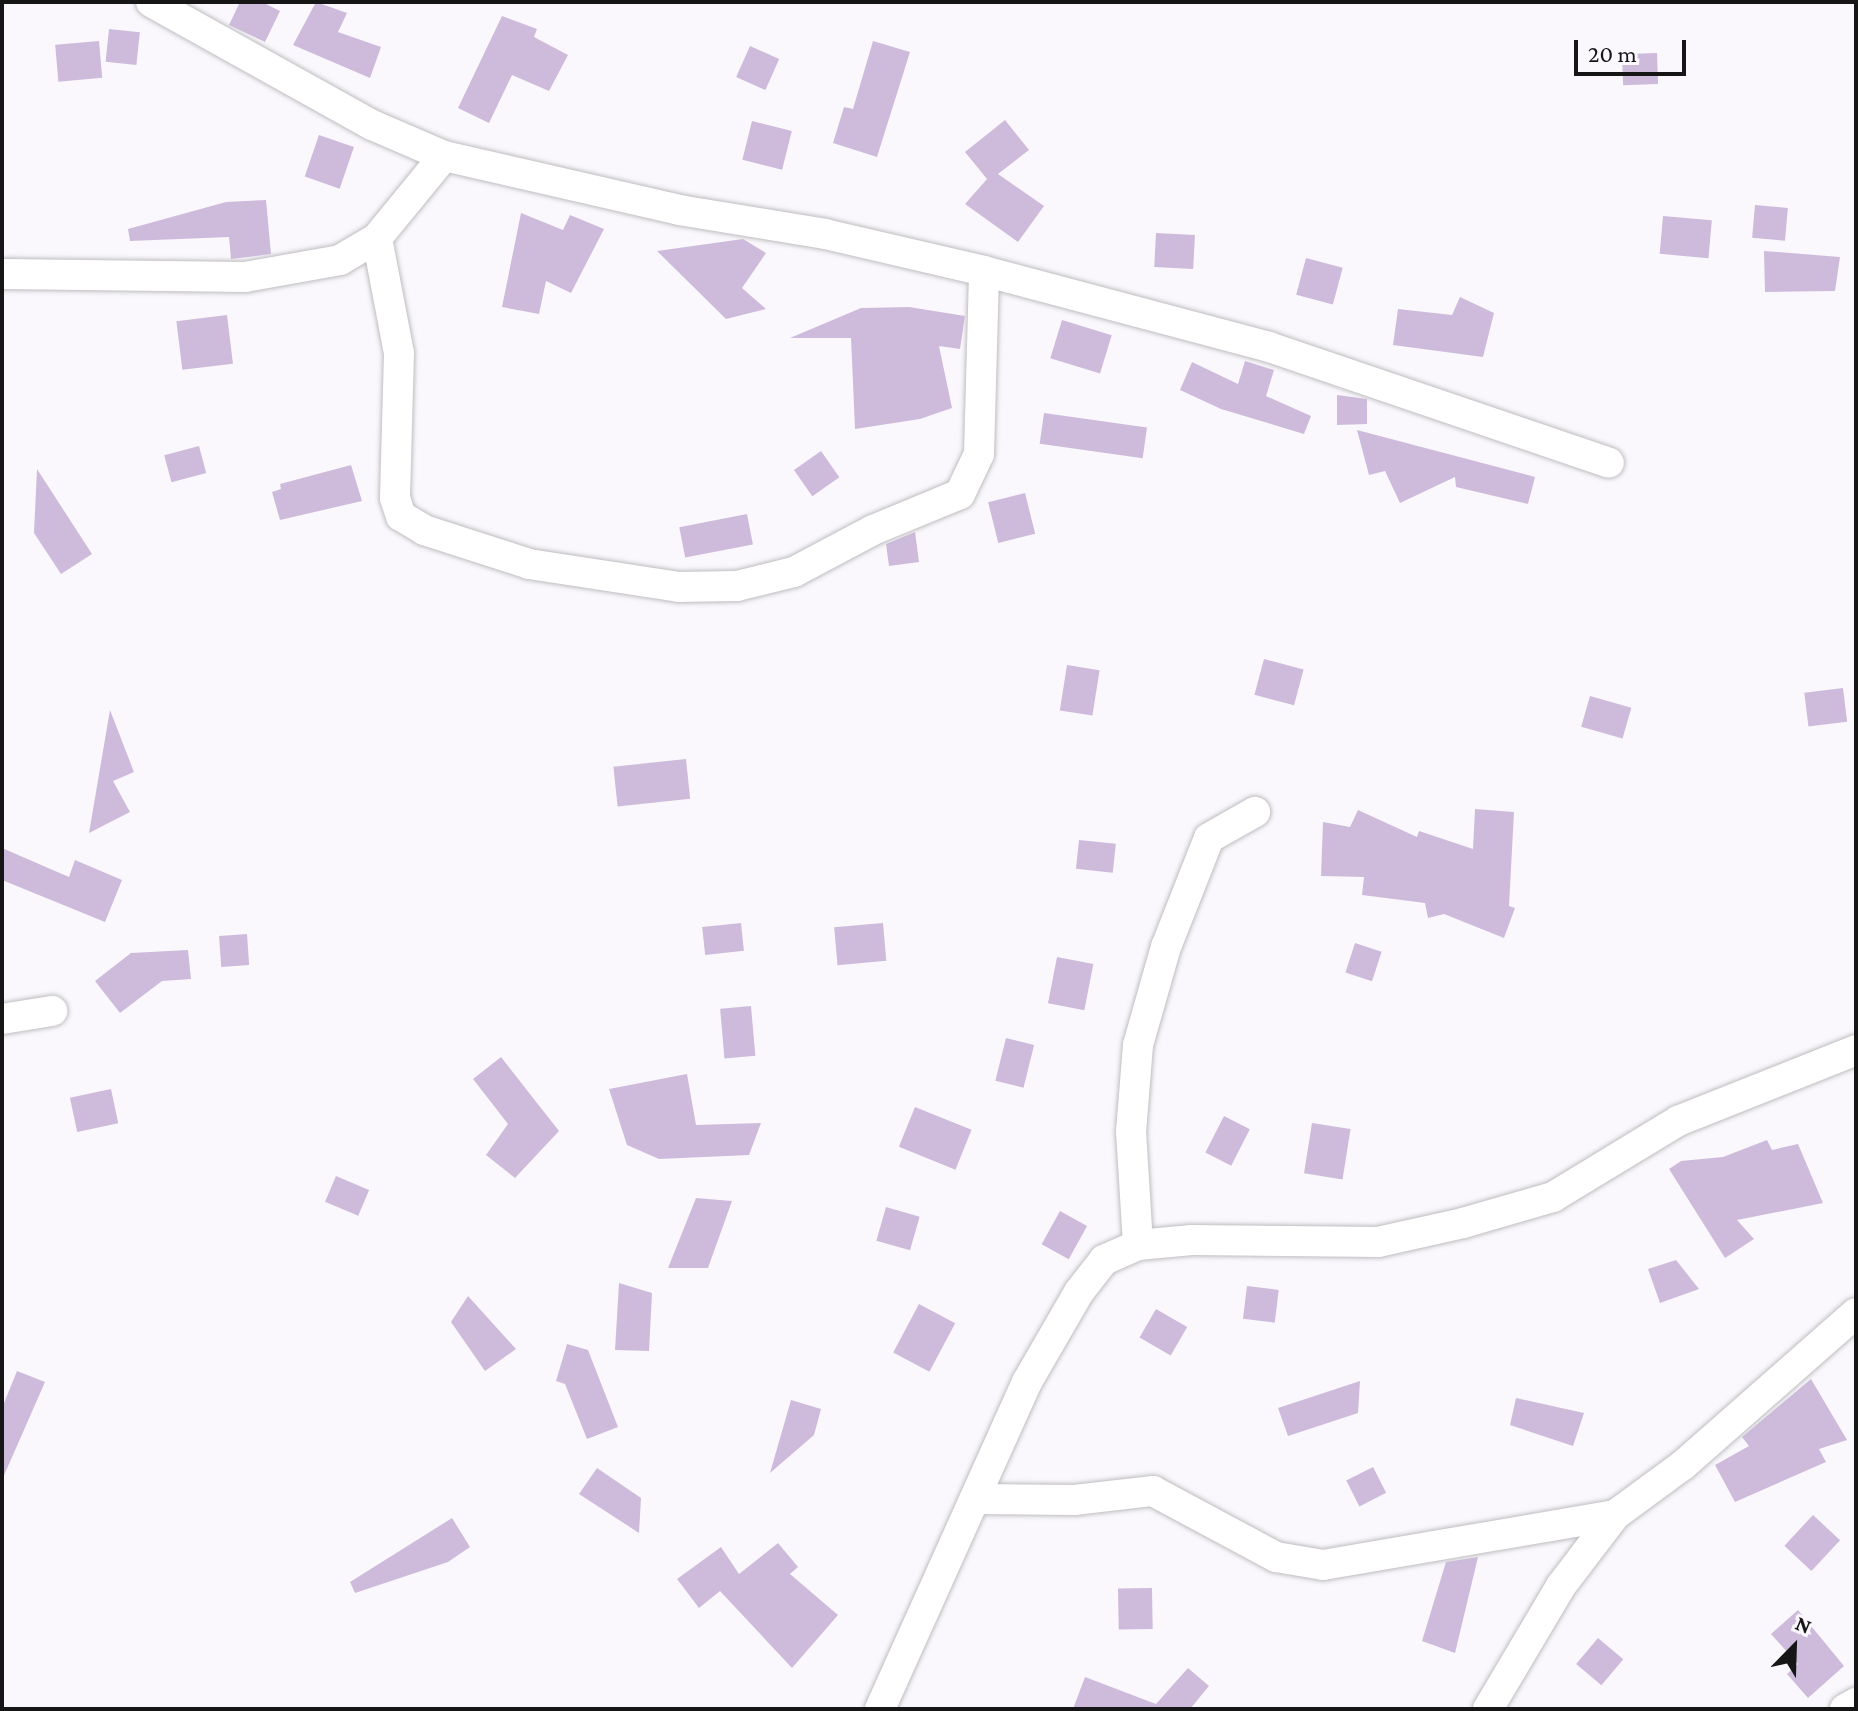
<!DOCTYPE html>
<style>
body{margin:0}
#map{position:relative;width:1858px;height:1711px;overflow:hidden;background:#faf8fc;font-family:"Crimson Pro",serif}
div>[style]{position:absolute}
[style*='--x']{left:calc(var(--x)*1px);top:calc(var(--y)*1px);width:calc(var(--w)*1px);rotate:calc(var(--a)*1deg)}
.building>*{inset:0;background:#cebbdc;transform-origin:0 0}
.roads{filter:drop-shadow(0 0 2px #bfbdc1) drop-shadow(0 0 2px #bfbdc1)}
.street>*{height:30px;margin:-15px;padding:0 15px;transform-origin:15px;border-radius:15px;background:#fff}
span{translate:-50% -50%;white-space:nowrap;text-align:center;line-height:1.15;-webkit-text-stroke:7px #faf8fc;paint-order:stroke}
.frame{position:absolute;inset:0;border:4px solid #161617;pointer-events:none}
.north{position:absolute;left:1754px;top:1607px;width:80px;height:80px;-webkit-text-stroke:6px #faf8fc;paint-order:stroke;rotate:23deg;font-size:22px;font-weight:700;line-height:32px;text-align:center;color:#161617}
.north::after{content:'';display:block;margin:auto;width:28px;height:36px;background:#161617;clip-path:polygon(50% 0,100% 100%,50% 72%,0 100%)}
.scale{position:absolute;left:1574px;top:40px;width:112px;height:36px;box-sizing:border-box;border:4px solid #161617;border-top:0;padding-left:10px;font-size:24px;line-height:28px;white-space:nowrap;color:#161617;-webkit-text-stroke:6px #faf8fc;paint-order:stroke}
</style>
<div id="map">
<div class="building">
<i style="clip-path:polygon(240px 2px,262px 2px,280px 11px,265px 42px,229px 25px)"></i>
<i style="clip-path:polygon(316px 2px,347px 13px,338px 32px,381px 47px,370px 78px,293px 45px)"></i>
<i style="clip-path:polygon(502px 16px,537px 29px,534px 37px,568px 55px,549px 91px,512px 75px,489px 123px,458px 108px)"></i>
<i style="left:109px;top:29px;width:31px;height:33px;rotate:6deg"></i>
<i style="left:99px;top:41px;width:37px;height:44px;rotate:85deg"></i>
<i style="clip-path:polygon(873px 41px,910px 52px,877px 157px,833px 143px,844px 107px,853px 109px)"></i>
<i style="left:750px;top:46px;width:32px;height:34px;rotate:24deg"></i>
<i style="left:1657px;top:53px;width:31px;height:35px;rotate:88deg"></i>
<i style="clip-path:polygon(1005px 120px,1029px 150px,998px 174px,1044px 206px,1018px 242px,965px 204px,987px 179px,965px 152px)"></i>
<i style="left:752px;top:121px;width:41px;height:40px;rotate:14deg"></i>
<i style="left:319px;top:135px;width:37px;height:44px;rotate:19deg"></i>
<i style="clip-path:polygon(266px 200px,271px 254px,231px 259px,229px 237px,130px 241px,128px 229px,226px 202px)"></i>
<i style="left:1755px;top:205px;width:33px;height:33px;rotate:5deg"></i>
<i style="clip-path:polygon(521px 213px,563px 230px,570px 215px,604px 229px,571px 293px,546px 281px,539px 314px,502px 307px)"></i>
<i style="left:1663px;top:216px;width:49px;height:38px;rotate:5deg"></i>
<i style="left:1156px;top:233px;width:39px;height:34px;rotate:3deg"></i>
<i style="clip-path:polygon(743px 239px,766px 253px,742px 288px,766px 309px,726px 319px,657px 251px)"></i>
<i style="clip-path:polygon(1764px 251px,1840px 257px,1835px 291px,1765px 292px)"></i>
<i style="left:1306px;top:258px;width:38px;height:38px;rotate:15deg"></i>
<i style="clip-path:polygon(1460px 297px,1494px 313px,1483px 357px,1393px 345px,1398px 309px,1452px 315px)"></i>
<i style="clip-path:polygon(909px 307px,965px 316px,960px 349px,939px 346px,952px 408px,920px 419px,855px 429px,851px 338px,790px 338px,861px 308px)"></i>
<i style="left:227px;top:315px;width:49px;height:51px;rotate:83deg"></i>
<i style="left:1062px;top:320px;width:52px;height:40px;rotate:17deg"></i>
<i style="clip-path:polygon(1245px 361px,1274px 370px,1266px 396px,1311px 416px,1304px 434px,1221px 409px,1180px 390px,1192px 362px,1238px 384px)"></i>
<i style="clip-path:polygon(1337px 395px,1367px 399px,1367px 424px,1337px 425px)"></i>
<i style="left:1044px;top:413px;width:104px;height:31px;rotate:8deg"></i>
<i style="clip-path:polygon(1357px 430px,1535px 477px,1528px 504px,1456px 487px,1455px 477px,1400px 503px,1385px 471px,1369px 475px)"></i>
<i style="left:199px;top:446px;width:28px;height:36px;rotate:75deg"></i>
<i style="left:821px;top:451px;width:32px;height:33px;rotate:55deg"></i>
<i style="clip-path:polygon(351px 465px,362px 501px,280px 520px,272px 492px,281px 489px,280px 484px)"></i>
<i style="clip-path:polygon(37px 469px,92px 554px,61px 574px,34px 533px)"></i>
<i style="left:1025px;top:493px;width:42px;height:38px;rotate:76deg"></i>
<i style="left:747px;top:514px;width:31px;height:69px;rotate:79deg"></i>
<i style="clip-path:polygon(915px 532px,919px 562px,889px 566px,886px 544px)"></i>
<i style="left:1264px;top:659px;width:41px;height:37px;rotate:15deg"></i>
<i style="left:1067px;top:665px;width:33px;height:46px;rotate:9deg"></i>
<i style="left:1843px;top:688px;width:34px;height:39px;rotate:83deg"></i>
<i style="left:1590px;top:696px;width:43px;height:32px;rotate:16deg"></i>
<i style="clip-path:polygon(110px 710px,134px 772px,113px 781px,130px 812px,89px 833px)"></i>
<i style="left:686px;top:759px;width:40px;height:73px;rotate:84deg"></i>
<i style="clip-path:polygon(1475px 809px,1514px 812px,1509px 906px,1515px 908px,1504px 938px,1444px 914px,1428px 918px,1425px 903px,1362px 895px,1364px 877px,1321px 876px,1323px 822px,1350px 827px,1358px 810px,1417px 837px,1419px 831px,1473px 849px)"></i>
<i style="left:1079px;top:840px;width:37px;height:29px;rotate:6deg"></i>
<i style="clip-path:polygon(2px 848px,69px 877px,75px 860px,122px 880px,105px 922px,2px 880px)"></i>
<i style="left:741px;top:923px;width:28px;height:39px;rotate:84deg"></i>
<i style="left:883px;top:923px;width:38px;height:49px;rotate:85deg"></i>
<i style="left:247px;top:934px;width:31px;height:28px;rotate:86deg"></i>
<i style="left:1355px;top:943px;width:28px;height:31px;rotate:18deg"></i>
<i style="clip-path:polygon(188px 950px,191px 979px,162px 981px,120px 1013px,95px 981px,131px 953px)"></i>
<i style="left:1057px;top:957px;width:37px;height:47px;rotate:11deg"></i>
<i style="left:751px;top:1006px;width:50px;height:31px;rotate:85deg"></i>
<i style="left:1006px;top:1038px;width:29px;height:44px;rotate:14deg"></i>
<i style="clip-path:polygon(501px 1057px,559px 1131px,515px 1178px,486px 1155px,508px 1124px,473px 1079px)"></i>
<i style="clip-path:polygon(687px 1074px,696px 1125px,761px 1123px,749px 1155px,659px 1159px,627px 1145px,609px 1089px)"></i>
<i style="left:111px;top:1089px;width:35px;height:42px;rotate:78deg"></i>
<i style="left:915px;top:1107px;width:61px;height:43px;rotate:22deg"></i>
<i style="left:1224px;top:1116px;width:29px;height:41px;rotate:27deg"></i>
<i style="left:1312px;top:1123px;width:39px;height:51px;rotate:9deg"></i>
<i style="clip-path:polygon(1767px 1140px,1772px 1150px,1798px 1144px,1823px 1203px,1737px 1220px,1754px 1239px,1725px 1258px,1669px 1169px,1681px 1161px,1723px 1157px)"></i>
<i style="left:336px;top:1176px;width:36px;height:28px;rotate:23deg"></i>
<i style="clip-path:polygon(696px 1198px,732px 1201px,708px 1268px,668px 1268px)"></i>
<i style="left:886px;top:1207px;width:35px;height:35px;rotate:16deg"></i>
<i style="left:1060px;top:1211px;width:31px;height:38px;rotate:29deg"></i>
<i style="clip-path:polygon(1676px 1260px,1699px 1289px,1660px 1303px,1648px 1269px)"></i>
<i style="clip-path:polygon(619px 1283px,652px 1293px,649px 1351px,615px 1350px)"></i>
<i style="left:1247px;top:1286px;width:32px;height:33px;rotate:7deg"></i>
<i style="clip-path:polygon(468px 1296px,516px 1349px,485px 1371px,451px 1322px)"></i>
<i style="left:919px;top:1304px;width:41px;height:55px;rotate:28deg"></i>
<i style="left:1156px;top:1309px;width:36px;height:33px;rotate:30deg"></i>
<i style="clip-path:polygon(567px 1344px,588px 1350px,618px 1427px,587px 1439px,565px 1384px,556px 1381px)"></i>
<i style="clip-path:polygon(17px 1371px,45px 1382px,2px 1480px,2px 1408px)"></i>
<i style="clip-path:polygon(1811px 1379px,1847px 1440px,1819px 1449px,1826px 1462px,1735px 1502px,1715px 1465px,1749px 1446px,1742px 1437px)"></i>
<i style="clip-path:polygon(1360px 1381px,1358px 1413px,1288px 1436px,1278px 1408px)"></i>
<i style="clip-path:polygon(1516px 1398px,1584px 1413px,1573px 1446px,1510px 1425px)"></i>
<i style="clip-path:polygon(791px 1400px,821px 1409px,814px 1435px,770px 1473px)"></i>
<i style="left:1373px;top:1467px;width:29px;height:30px;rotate:63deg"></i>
<i style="clip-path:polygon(597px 1468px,641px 1498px,639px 1533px,579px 1494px)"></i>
<i style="left:1813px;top:1515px;width:37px;height:42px;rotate:43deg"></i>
<i style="clip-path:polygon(452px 1518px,470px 1547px,448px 1562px,355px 1593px,350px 1582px)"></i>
<i style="clip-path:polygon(778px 1543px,798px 1567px,790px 1574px,838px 1615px,792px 1668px,720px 1591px,699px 1608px,677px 1579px,721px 1547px,739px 1574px)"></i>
<i style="clip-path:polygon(1478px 1557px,1455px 1653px,1422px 1641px,1446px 1562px)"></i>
<i style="left:1152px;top:1588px;width:41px;height:34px;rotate:89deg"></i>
<i style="clip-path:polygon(1798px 1610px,1844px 1666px,1808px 1698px,1787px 1674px,1798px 1664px,1771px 1634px)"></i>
<i style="left:1598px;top:1638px;width:33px;height:34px;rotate:40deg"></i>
<i style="clip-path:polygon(1188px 1668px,1209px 1686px,1190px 1709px,1073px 1709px,1085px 1677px,1156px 1704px)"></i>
</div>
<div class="roads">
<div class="street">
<i style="--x:151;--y:2;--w:253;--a:29.1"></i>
<i style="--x:372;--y:125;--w:78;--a:23.3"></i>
<i style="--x:444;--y:156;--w:241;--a:12.9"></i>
<i style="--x:679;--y:210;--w:148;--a:9.3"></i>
<i style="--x:825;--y:234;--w:163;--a:13.1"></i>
<i style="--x:984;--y:271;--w:295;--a:14.9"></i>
<i style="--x:1269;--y:347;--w:359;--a:18.8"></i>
<i style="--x:377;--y:238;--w:117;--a:79.2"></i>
<i style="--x:399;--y:353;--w:145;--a:91.6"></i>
<i style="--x:395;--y:498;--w:19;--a:72"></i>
<i style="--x:401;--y:516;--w:27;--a:31"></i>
<i style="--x:424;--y:530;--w:110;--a:17.9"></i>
<i style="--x:529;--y:564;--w:152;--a:8.7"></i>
<i style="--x:679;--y:587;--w:58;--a:-1"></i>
<i style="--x:737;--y:586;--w:59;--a:-13.8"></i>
<i style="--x:794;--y:572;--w:89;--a:-28"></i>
<i style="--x:873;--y:530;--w:94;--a:-22.5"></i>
<i style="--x:960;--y:494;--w:44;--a:-64.6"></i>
<i style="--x:979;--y:454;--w:183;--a:-88.4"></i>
<i style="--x:2;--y:274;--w:243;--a:0.7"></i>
<i style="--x:245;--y:277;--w:97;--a:-10.1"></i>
<i style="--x:340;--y:260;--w:43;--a:-30.7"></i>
<i style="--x:377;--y:238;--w:106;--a:-50.7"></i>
<i style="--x:2;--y:1019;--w:51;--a:-9.1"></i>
<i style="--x:1138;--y:1245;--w:113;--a:-93.5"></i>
<i style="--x:1131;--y:1132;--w:87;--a:-85.4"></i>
<i style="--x:1138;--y:1045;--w:102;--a:-74.1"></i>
<i style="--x:1166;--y:947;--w:117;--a:-68.5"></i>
<i style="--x:1209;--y:838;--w:53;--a:-29.5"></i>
<i style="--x:976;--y:1499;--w:98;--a:0.6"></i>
<i style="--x:1074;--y:1500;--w:80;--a:-6.5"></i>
<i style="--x:1153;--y:1491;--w:140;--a:28.2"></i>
<i style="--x:1276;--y:1557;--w:48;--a:9.7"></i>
<i style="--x:1323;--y:1565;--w:296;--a:-9.7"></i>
<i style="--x:880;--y:1709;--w:359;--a:-65.8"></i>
<i style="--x:1027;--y:1382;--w:104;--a:-60"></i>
<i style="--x:1079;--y:1292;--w:41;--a:-52"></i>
<i style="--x:1104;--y:1260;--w:37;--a:-24"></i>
<i style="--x:1138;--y:1245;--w:54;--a:-5.3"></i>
<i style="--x:1192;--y:1240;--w:186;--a:0.6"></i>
<i style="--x:1378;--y:1242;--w:87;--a:-12.6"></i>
<i style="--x:1463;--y:1223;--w:94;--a:-16.1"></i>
<i style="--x:1553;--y:1197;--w:146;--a:-31.3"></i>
<i style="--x:1678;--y:1121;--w:192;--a:-21.7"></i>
<i style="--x:1488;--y:1709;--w:143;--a:-59.3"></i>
<i style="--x:1561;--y:1586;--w:89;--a:-52.7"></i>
<i style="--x:1615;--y:1515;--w:84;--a:-36.3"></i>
<i style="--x:1683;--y:1465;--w:230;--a:-41.3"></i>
<i style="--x:1845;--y:1709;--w:13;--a:-29"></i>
</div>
</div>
<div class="frame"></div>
<div class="north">N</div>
<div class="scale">20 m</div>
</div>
